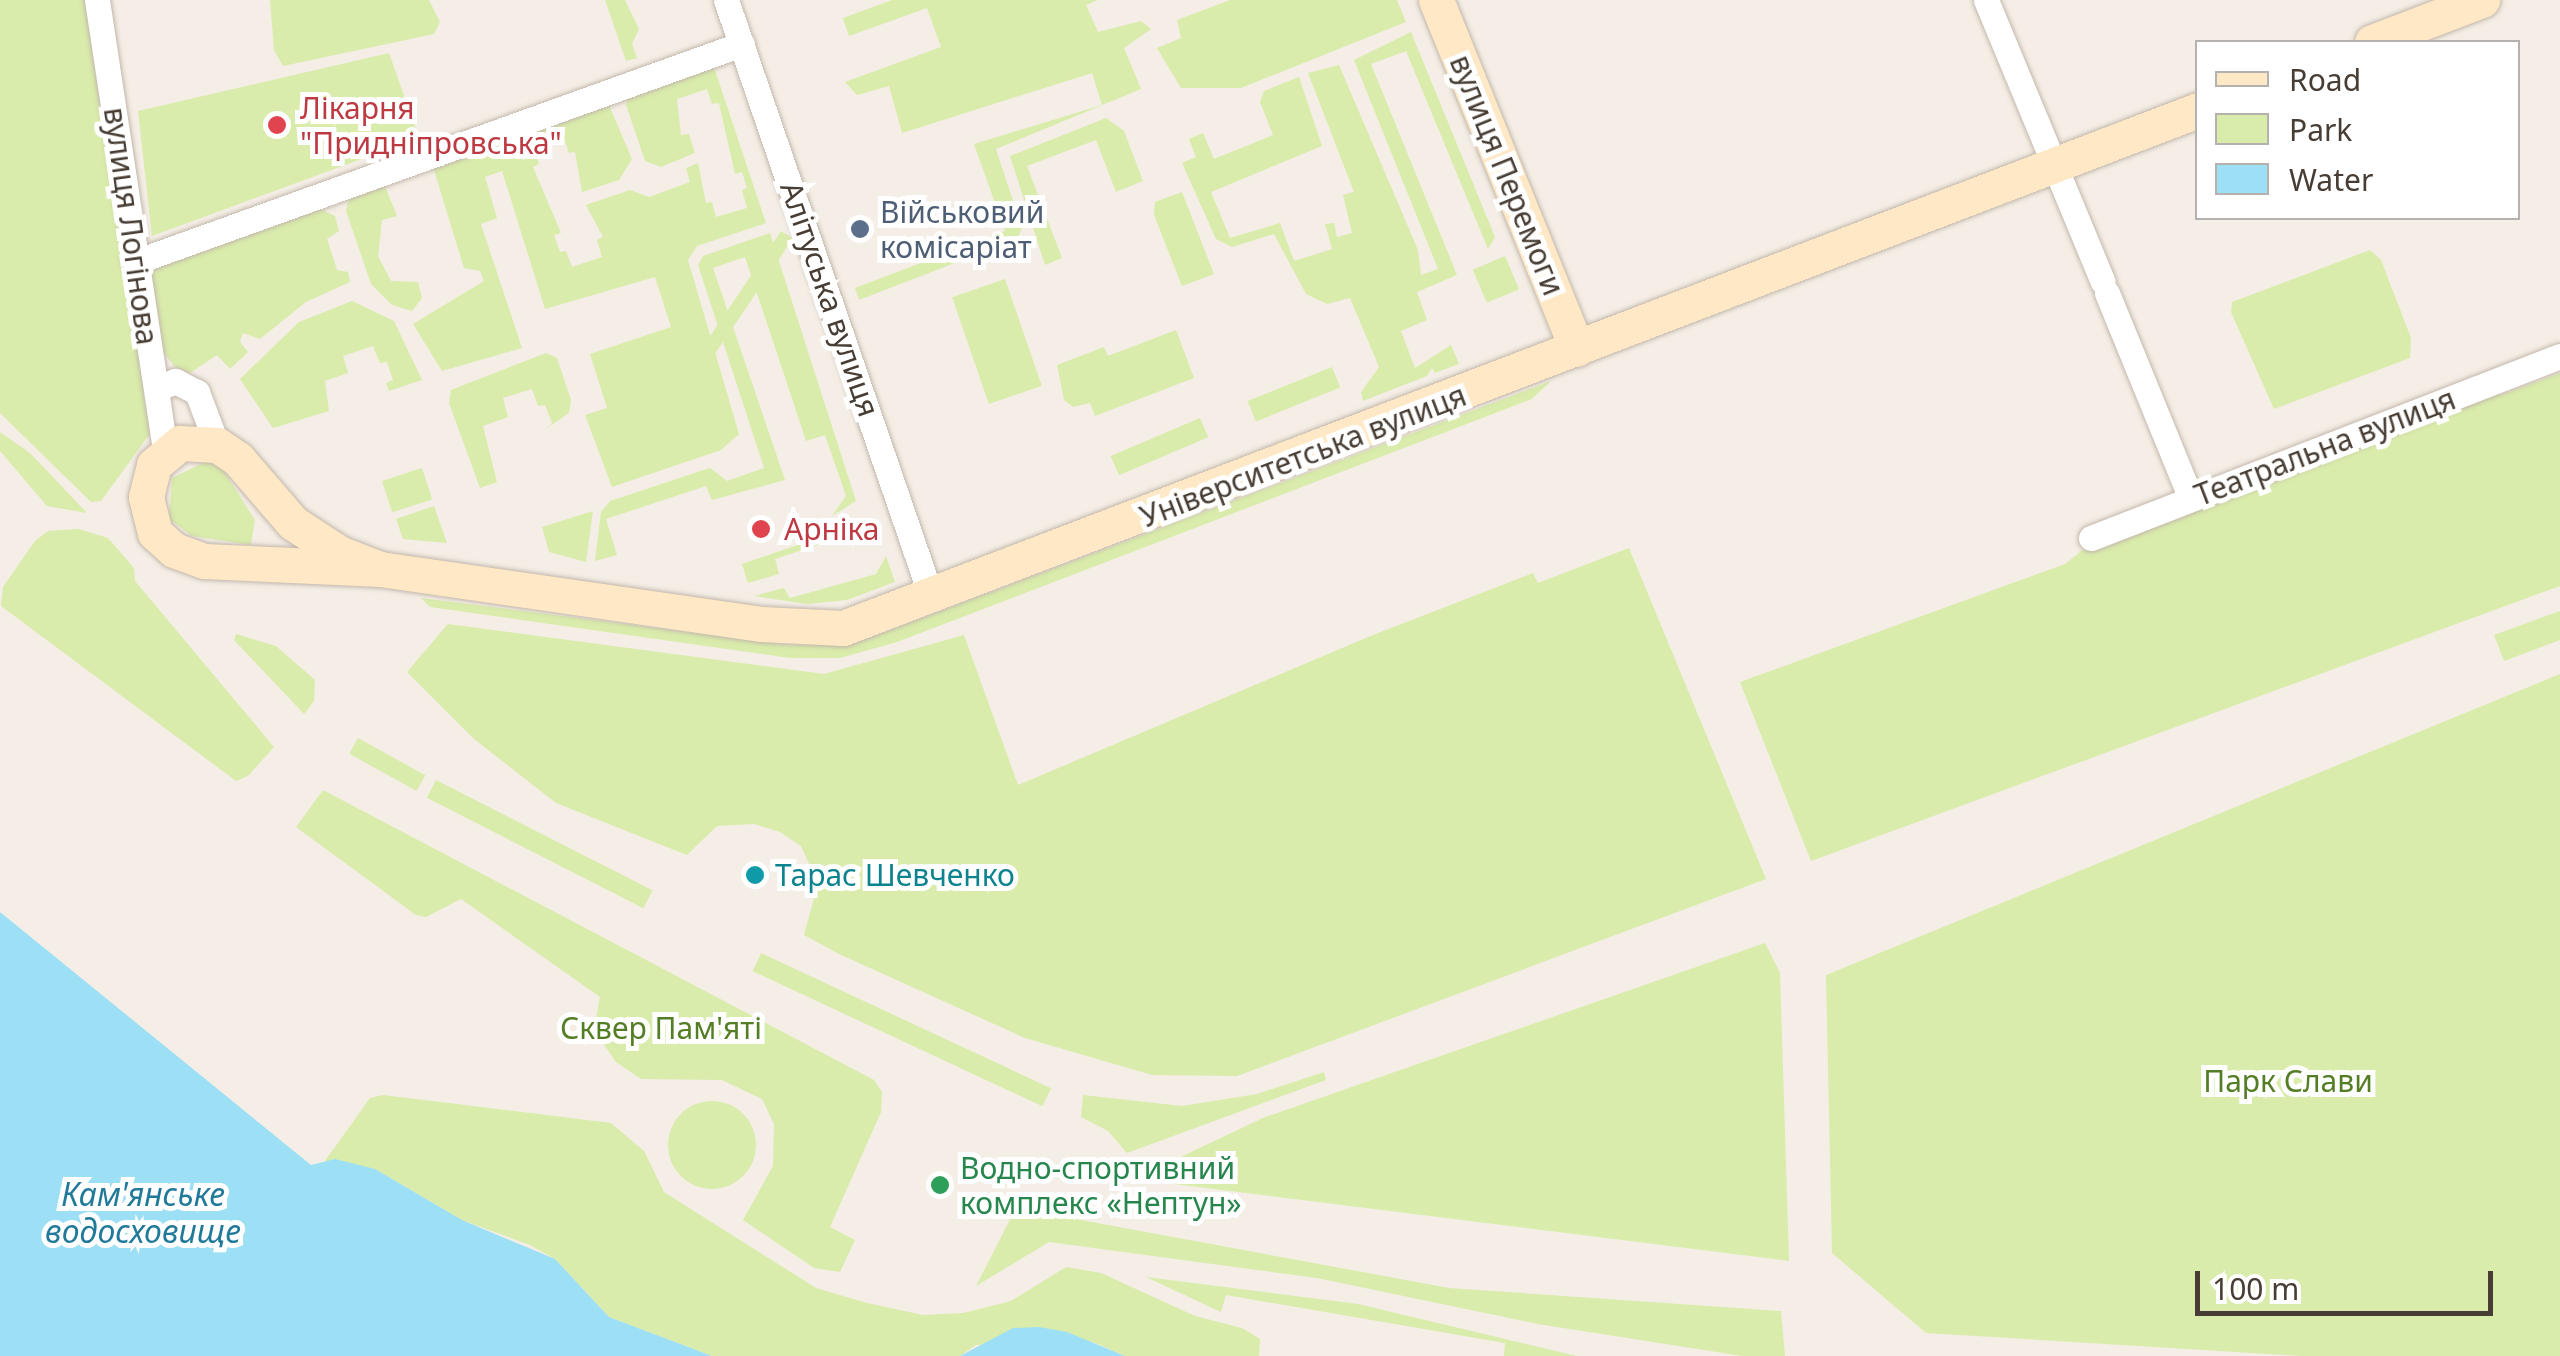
<!DOCTYPE html>
<meta charset="utf-8">
<style>
body{margin:0}
#map{position:relative;width:2560px;height:1356px;overflow:hidden;background:#f4eee6;font-family:"Noto Sans",sans-serif}
div>[style]{position:absolute}
[style*='--x']{left:calc(var(--x)*1px);top:calc(var(--y)*1px);width:calc(var(--w)*1px);rotate:calc(var(--a)*1deg)}
.green>*{inset:0;background:#d9ecab;transform-origin:0 0}
.round{border-radius:50%}
.water>*{inset:0;background:#9de0f6}
.roads{filter:drop-shadow(0 0 2px #c3b7ab) drop-shadow(0 0 2px #c3b7ab)}
.street>*{height:25px;margin:-12.5px;padding:0 12.5px;transform-origin:12.5px;border-radius:12.5px;background:#fff}
.secondary>*{height:35px;margin:-17.5px;padding:0 17.5px;transform-origin:17.5px;border-radius:17.5px;background:#ffe8c5}
.dots>*{width:28px;height:28px;translate:-50% -50%;box-sizing:border-box;border:5px solid #fff;border-radius:50%}
span{translate:-50% -50%;white-space:nowrap;text-align:center;line-height:1.15;-webkit-text-stroke:10px #fff;paint-order:stroke}
.health-label{font-size:30px;color:#be3a42}
.left{translate:0 -50%;text-align:left}
.street-label{font-size:30px;color:#473d34}
.service-label{font-size:30px;color:#4e5e75}
.culture-label{font-size:30px;color:#0d838f}
.park-label{font-size:30px;color:#547e23}
.leisure-label{font-size:30px;color:#27864d}
.water-label{font-size:32px;color:#217a9a;font-style:italic}
.legend{position:absolute;left:2195px;top:40px;width:325px;height:180px;box-sizing:border-box;background:#fff;border:2px solid #b5b1ae;margin:0;padding:12px 18px;list-style:none;font-size:30px;color:#473d34}
.legend li{display:flex;align-items:center;gap:20px;height:50px}
.legend b{width:50px;border:2px solid #b5b1ae}
.scale{position:absolute;left:2195px;top:1271px;width:298px;height:45px;box-sizing:border-box;border:5px solid #473d34;border-top:0;padding-left:12px;font-size:30px;line-height:35px;white-space:nowrap;color:#473d34;-webkit-text-stroke:8px #fff;paint-order:stroke}
</style>
<div id="map">
<div class="green">
<i style="clip-path:polygon(0 0,89px 0,152px 431px,101px 501px,91px 502px,0 413px)"></i>
<i style="clip-path:polygon(270px 0,429px 0,440px 22px,434px 34px,283px 66px,274px 50px)"></i>
<i style="clip-path:polygon(605px 0,625px 0,639px 29px,632px 44px,637px 58px,626px 61px)"></i>
<i style="clip-path:polygon(892px 0,1098px 0,1086px 5px,1098px 32px,1141px 21px,1151px 29px,1124px 48px,1141px 89px,996px 149px,1022px 228px,1017px 239px,859px 300px,855px 288px,1005px 231px,974px 144px,1102px 105px,1092px 73px,902px 133px,889px 86px,857px 95px,845px 82px,941px 47px,927px 8px,849px 36px,843px 18px)"></i>
<i style="clip-path:polygon(1230px 0,1397px 0,1406px 22px,1241px 88px,1181px 88px,1157px 48px,1181px 38px,1177px 20px)"></i>
<i style="clip-path:polygon(1411px 32px,1495px 237px,1488px 249px,1406px 51px,1371px 64px,1457px 275px,1417px 292px,1427px 320px,1401px 331px,1415px 368px,1451px 345px,1459px 364px,1435px 373px,1432px 368px,1427px 376px,1363px 401px,1361px 392px,1379px 367px,1350px 298px,1327px 304px,1306px 294px,1274px 234px,1232px 247px,1216px 239px,1182px 163px,1196px 157px,1189px 139px,1203px 133px,1214px 159px,1273px 135px,1260px 102px,1264px 91px,1299px 77px,1322px 146px,1211px 192px,1230px 238px,1280px 223px,1294px 261px,1332px 249px,1325px 224px,1334px 223px,1337px 237px,1352px 233px,1343px 195px,1354px 192px,1308px 73px,1339px 65px,1418px 250px,1421px 275px,1438px 269px,1354px 60px)"></i>
<i style="clip-path:polygon(389px 53px,419px 138px,152px 236px,138px 111px)"></i>
<i style="clip-path:polygon(713px 64px,766px 223px,697px 246px,688px 260px,739px 434px,721px 450px,612px 487px,585px 415px,607px 408px,590px 354px,671px 327px,655px 277px,545px 309px,502px 171px,485px 177px,497px 218px,481px 224px,522px 348px,442px 371px,413px 324px,484px 281px,480px 271px,464px 268px,433px 167px,609px 105px,632px 159px,619px 180px,582px 192px,575px 152px,569px 153px,564px 138px,533px 147px,539px 164px,533px 167px,561px 233px,554px 235px,560px 252px,566px 251px,572px 267px,602px 257px,597px 240px,603px 237px,586px 205px,630px 190px,649px 197px,690px 182px,686px 168px,698px 163px,706px 203px,712px 202px,716px 217px,747px 208px,742px 190px,747px 188px,742px 172px,735px 174px,719px 103px,712px 104px,707px 89px,677px 99px,681px 135px,689px 134px,695px 153px,661px 167px,645px 161px,626px 105px,628px 97px)"></i>
<i style="clip-path:polygon(1106px 118px,1124px 131px,1143px 181px,1116px 192px,1096px 140px,1027px 166px,1062px 258px,1045px 265px,1010px 156px)"></i>
<i style="clip-path:polygon(384px 184px,397px 216px,382px 220px,378px 256px,391px 281px,418px 282px,422px 298px,412px 311px,392px 305px,371px 284px,346px 211px,349px 198px)"></i>
<i style="clip-path:polygon(1182px 192px,1214px 274px,1182px 286px,1154px 215px,1155px 202px)"></i>
<i style="clip-path:polygon(318px 208px,335px 216px,339px 231px,327px 239px,337px 270px,348px 272px,350px 282px,306px 302px,260px 339px,243px 333px,240px 342px,248px 352px,230px 369px,217px 355px,190px 373px,175px 367px,160px 348px,149px 267px)"></i>
<i style="left:781px;top:231px;width:14px;height:287px;rotate:34deg"></i>
<i style="clip-path:polygon(770px 233px,856px 501px,832px 516px,846px 496px,825px 435px,806px 441px,745px 257px,713px 268px,785px 480px,712px 500px,706px 486px,606px 519px,617px 555px,595px 561px,601px 512px,610px 501px,710px 468px,727px 481px,764px 468px,698px 265px,703px 256px)"></i>
<i style="clip-path:polygon(2370px 250px,2381px 260px,2411px 338px,2410px 358px,2274px 409px,2231px 312px,2232px 302px)"></i>
<i style="left:1505px;top:256px;width:36px;height:35px;rotate:67deg"></i>
<i style="left:1005px;top:279px;width:113px;height:56px;rotate:71deg"></i>
<i style="clip-path:polygon(352px 301px,394px 321px,422px 380px,389px 391px,386px 383px,393px 380px,387px 362px,380px 363px,373px 346px,343px 356px,348px 373px,325px 381px,329px 411px,273px 428px,240px 379px,299px 322px)"></i>
<i style="clip-path:polygon(1176px 330px,1194px 378px,1095px 416px,1090px 403px,1073px 407px,1064px 400px,1057px 365px,1104px 347px,1108px 356px)"></i>
<i style="clip-path:polygon(546px 353px,557px 358px,571px 400px,569px 413px,547px 428px,552px 423px,545px 405px,538px 406px,532px 389px,503px 398px,508px 417px,483px 426px,497px 482px,480px 488px,449px 403px,451px 390px)"></i>
<i style="left:1332px;top:367px;width:22px;height:91px;rotate:68deg"></i>
<i style="clip-path:polygon(2560px 373px,2560px 586px,1811px 861px,1740px 682px,2065px 564px,2089px 545px,2497px 390px,2501px 395px)"></i>
<i style="clip-path:polygon(1551px 381px,1532px 399px,897px 642px,840px 658px,790px 658px,543px 623px,430px 607px,421px 598px,789px 645px,856px 643px)"></i>
<i style="left:1200px;top:418px;width:21px;height:97px;rotate:67deg"></i>
<i style="clip-path:polygon(0 432px,30px 453px,87px 513px,47px 506px,0 451px)"></i>
<i style="clip-path:polygon(205px 462px,222px 468px,255px 520px,251px 545px,192px 536px,169px 519px,172px 478px)"></i>
<i style="left:422px;top:468px;width:33px;height:42px;rotate:72deg"></i>
<i style="clip-path:polygon(434px 506px,447px 543px,403px 539px,396px 519px)"></i>
<i style="clip-path:polygon(593px 511px,586px 562px,549px 552px,542px 527px)"></i>
<i style="clip-path:polygon(874px 519px,881px 540px,862px 530px,775px 559px,779px 574px,748px 583px,742px 564px)"></i>
<i style="clip-path:polygon(79px 529px,108px 538px,134px 568px,135px 581px,274px 747px,248px 776px,236px 781px,1px 606px,3px 587px,35px 541px,48px 531px)"></i>
<i style="clip-path:polygon(1629px 548px,1766px 879px,1237px 1076px,1152px 1075px,1025px 1038px,839px 954px,804px 935px,818px 884px,801px 846px,780px 832px,754px 824px,717px 826px,687px 855px,556px 803px,474px 739px,407px 672px,448px 624px,824px 674px,964px 635px,1018px 785px,1373px 635px,1533px 573px,1538px 583px)"></i>
<i style="clip-path:polygon(886px 556px,895px 582px,847px 600px,807px 604px,754px 596px,784px 588px,790px 598px,876px 574px)"></i>
<i style="clip-path:polygon(2560px 611px,2560px 640px,2504px 661px,2494px 635px)"></i>
<i style="clip-path:polygon(236px 634px,276px 646px,315px 680px,314px 701px,304px 714px,234px 640px)"></i>
<i style="clip-path:polygon(2560px 674px,2560px 1356px,2302px 1356px,1926px 1333px,1832px 1253px,1826px 975px)"></i>
<i style="left:358px;top:738px;width:77px;height:18px;rotate:29deg"></i>
<i style="left:436px;top:780px;width:243px;height:20px;rotate:27deg"></i>
<i style="clip-path:polygon(323px 790px,874px 1080px,882px 1092px,881px 1112px,830px 1227px,855px 1240px,840px 1272px,814px 1268px,743px 1220px,773px 1166px,774px 1124px,762px 1099px,722px 1080px,641px 1079px,616px 1062px,594px 1030px,600px 997px,461px 899px,426px 917px,416px 915px,296px 827px)"></i>
<i style="clip-path:polygon(1765px 943px,1780px 973px,1789px 1261px,1134px 1179px,1263px 1118px)"></i>
<i style="left:761px;top:953px;width:320px;height:20px;rotate:25deg"></i>
<i style="clip-path:polygon(1324px 1072px,1326px 1080px,1127px 1153px,1108px 1131px,1081px 1117px,1083px 1095px,1182px 1106px,1257px 1094px)"></i>
<i style="clip-path:polygon(383px 1095px,611px 1123px,644px 1151px,664px 1192px,816px 1288px,867px 1303px,923px 1315px,963px 1313px,1011px 1301px,1066px 1267px,1101px 1273px,1195px 1316px,1242px 1328px,1260px 1339px,1259px 1356px,1125px 1356px,1093px 1342px,976px 1345px,960px 1356px,712px 1356px,609px 1317px,555px 1259px,530px 1245px,462px 1220px,375px 1169px,325px 1161px,370px 1098px)"></i>
<i class="round" style="left:668px;top:1101px;width:88px;height:88px"></i>
<i style="clip-path:polygon(1016px 1208px,1449px 1288px,1781px 1311px,1785px 1356px,1742px 1356px,1538px 1324px,1317px 1278px,1049px 1242px,976px 1286px)"></i>
<i style="clip-path:polygon(1146px 1277px,1358px 1304px,1577px 1356px,1504px 1356px,1505px 1343px,1226px 1295px,1221px 1312px)"></i>
</div>
<div class="water">
<i style="clip-path:polygon(0 912px,311px 1165px,335px 1159px,375px 1169px,462px 1220px,555px 1259px,609px 1317px,712px 1356px,0 1356px)"></i>
<i style="clip-path:polygon(1039px 1327px,1067px 1332px,1125px 1356px,960px 1356px,1013px 1328px)"></i>
</div>
<div class="roads">
<div class="street">
<i style="--x:97;--y:0;--w:456;--a:81.4"></i>
<i style="--x:726;--y:0;--w:633;--a:71.02"></i>
<i style="--x:1986;--y:0;--w:305;--a:67.5"></i>
<i style="--x:135;--y:262;--w:645;--a:-19.76"></i>
<i style="--x:2107;--y:293;--w:222;--a:67.8"></i>
<i style="--x:157;--y:389;--w:20;--a:-24"></i>
<i style="--x:175;--y:381;--w:25;--a:27"></i>
<i style="--x:197;--y:392;--w:57;--a:69.3"></i>
<i style="--x:2091;--y:538;--w:503;--a:-21.21"></i>
</div>
<div class="secondary">
<i style="--x:1436;--y:0;--w:376;--a:68"></i>
<i style="--x:2372;--y:42;--w:118;--a:-20.9"></i>
<i style="--x:380;--y:569;--w:44;--a:-158.7"></i>
<i style="--x:339;--y:553;--w:55;--a:-146.9"></i>
<i style="--x:293;--y:523;--w:84;--a:-130.7"></i>
<i style="--x:238;--y:459;--w:25;--a:-146"></i>
<i style="--x:217;--y:445;--w:37;--a:-177"></i>
<i style="--x:180;--y:443;--w:34;--a:140"></i>
<i style="--x:154;--y:465;--w:33;--a:104"></i>
<i style="--x:146;--y:497;--w:37;--a:76"></i>
<i style="--x:155;--y:533;--w:25;--a:42"></i>
<i style="--x:174;--y:550;--w:32;--a:20"></i>
<i style="--x:204;--y:561;--w:176;--a:2.6"></i>
<i style="--x:380;--y:569;--w:386;--a:8.2"></i>
<i style="--x:762;--y:624;--w:81;--a:2.8"></i>
<i style="--x:843;--y:628;--w:1451;--a:-20.92"></i>
</div>
</div>
<div class="dots">
<i style="left:277px;top:125px;background:#e0444e"></i>
<i style="left:860px;top:229px;background:#5c6f8a"></i>
<i style="left:761px;top:529px;background:#e0444e"></i>
<i style="left:755px;top:875px;background:#0f9aa8"></i>
<i style="left:940px;top:1185px;background:#2e9e5b"></i>
</div>
<div class="health-label">
<span class="left" style="left:300px;top:125px">Лікарня<br>"Придніпровська"</span>
<span class="left" style="left:784px;top:529px">Арніка</span>
</div>
<div class="street-label">
<span style="left:1507px;top:175px;rotate:68deg">вулиця Перемоги</span>
<span style="left:131px;top:226px;rotate:82deg">вулиця Логінова</span>
<span style="left:830px;top:299px;rotate:71deg">Алітуська вулиця</span>
<span style="left:2325px;top:447px;rotate:-21deg">Театральна вулиця</span>
<span style="left:1303px;top:456px;rotate:-21deg">Університетська вулиця</span>
</div>
<div class="service-label">
<span class="left" style="left:880px;top:229px">Військовий<br>комісаріат</span>
</div>
<div class="culture-label">
<span class="left" style="left:775px;top:875px">Тарас Шевченко</span>
</div>
<div class="park-label">
<span style="left:661px;top:1028px">Сквер Пам'яті</span>
<span style="left:2288px;top:1081px">Парк Слави</span>
</div>
<div class="leisure-label">
<span class="left" style="left:960px;top:1185px">Водно-спортивний<br>комплекс «Нептун»</span>
</div>
<div class="water-label">
<span style="left:143px;top:1213px">Кам'янське<br>водосховище</span>
</div>
<ul class="legend">
<li><b style="height:12px;background:#ffe8c5"></b>Road</li>
<li><b style="height:28px;background:#d9ecab"></b>Park</li>
<li><b style="height:28px;background:#9de0f6"></b>Water</li>
</ul>
<div class="scale">100 m</div>
</div>
